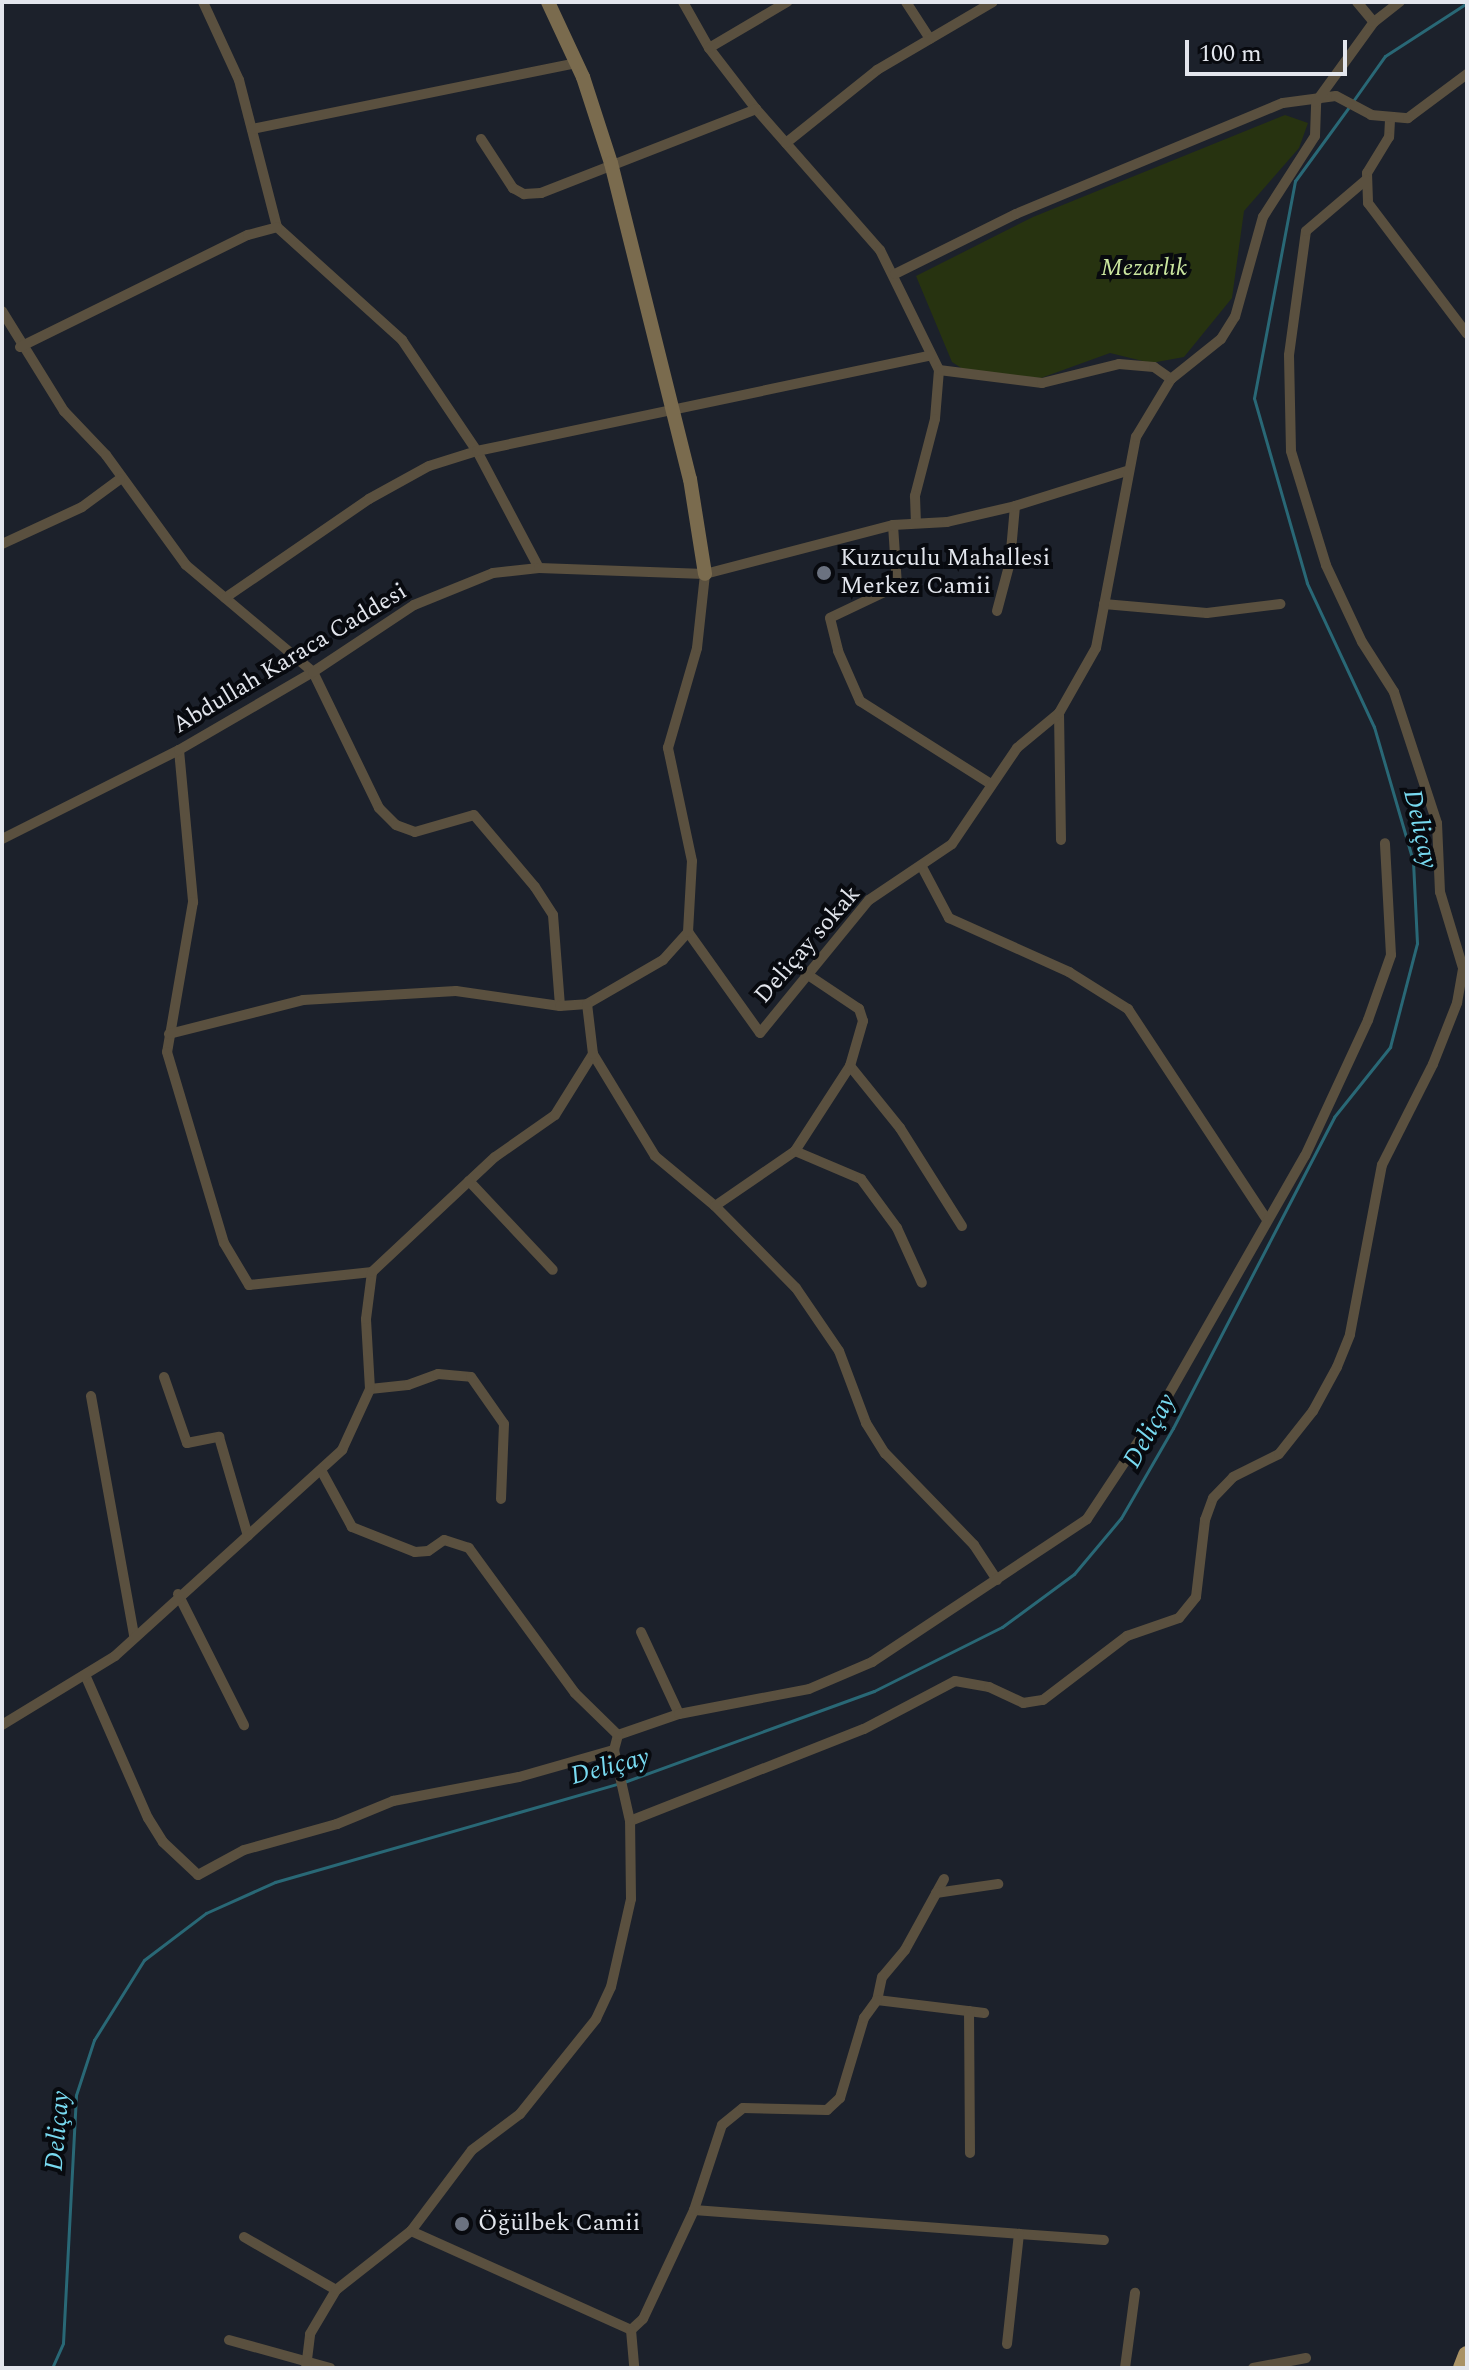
<!DOCTYPE html>
<meta charset="utf-8">
<style>
body{margin:0}
#map{position:relative;width:1469px;height:2370px;overflow:hidden;background:#1c212b;font-family:Spectral,serif}
div>[style]{position:absolute}
[style*='--x']{left:calc(var(--x)*1px);top:calc(var(--y)*1px);width:calc(var(--w)*1px);rotate:calc(var(--a)*1deg)}
.green>*{inset:0;background:#273310}
.stream>*{height:3px;margin:-1.5px;padding:0 1.5px;transform-origin:1.5px;border-radius:1.5px;background:#296876}
.street>*{height:10px;margin:-5px;padding:0 5px;transform-origin:5px;border-radius:5px;background:#5a503f}
.secondary>*{height:14px;margin:-7px;padding:0 7px;transform-origin:7px;border-radius:7px;background:#7a6b4e}
.highway>*{height:18px;margin:-9px;padding:0 9px;transform-origin:9px;border-radius:9px;background:#a99265}
.dots>*{width:22px;height:22px;translate:-50% -50%;box-sizing:border-box;border:4px solid #080a0f;border-radius:50%}
span{translate:-50% -50%;white-space:nowrap;text-align:center;line-height:1.15;-webkit-text-stroke:8px #080a0f;paint-order:stroke}
.park-label{font-size:24px;color:#cbe7a0;font-style:italic}
.poi-label{font-size:24px;color:#e3e6ed}
.left{translate:0 -50%;text-align:left}
.street-label{font-size:24px;color:#e3e6ed}
.water-label{font-size:26px;color:#78daf1;font-style:italic}
.frame{position:absolute;inset:0;border:4px solid #e3e6ed;pointer-events:none}
.scale{position:absolute;left:1185px;top:40px;width:162px;height:36px;box-sizing:border-box;border:4px solid #e3e6ed;border-top:0;padding-left:10px;font-size:24px;line-height:28px;white-space:nowrap;color:#e3e6ed;-webkit-text-stroke:6px #080a0f;paint-order:stroke}
</style>
<div id="map">
<div class="green">
<i style="clip-path:polygon(1285px 115px,1308px 123px,1299px 148px,1244px 211px,1232px 298px,1184px 357px,1151px 363px,1110px 353px,1041px 378px,969px 373px,952px 362px,916px 276px,1033px 217px)"></i>
</div>
<div class="stream">
<i style="--x:1353;--y:101;--w:55;--a:-54.6"></i>
<i style="--x:1385;--y:56;--w:98;--a:-32.9"></i>
<i style="--x:624;--y:1782;--w:266;--a:-20"></i>
<i style="--x:874;--y:1691;--w:143;--a:-26.6"></i>
<i style="--x:1002;--y:1627;--w:89;--a:-36.4"></i>
<i style="--x:1074;--y:1574;--w:73;--a:-50"></i>
<i style="--x:1121;--y:1518;--w:104;--a:-60"></i>
<i style="--x:1173;--y:1428;--w:350;--a:-62.6"></i>
<i style="--x:1334;--y:1117;--w:90;--a:-51.3"></i>
<i style="--x:1390;--y:1047;--w:107;--a:-75.4"></i>
<i style="--x:1417;--y:943;--w:82;--a:-92.8"></i>
<i style="--x:1413;--y:861;--w:140;--a:-106.2"></i>
<i style="--x:1374;--y:727;--w:159;--a:-115"></i>
<i style="--x:1307;--y:583;--w:192;--a:-106"></i>
<i style="--x:1254;--y:398;--w:221;--a:-79.3"></i>
<i style="--x:1295;--y:181;--w:92;--a:-53.9"></i>
<i style="--x:52;--y:2368;--w:27;--a:-66"></i>
<i style="--x:63;--y:2343;--w:248;--a:-87"></i>
<i style="--x:76;--y:2095;--w:58;--a:-71.9"></i>
<i style="--x:94;--y:2040;--w:94;--a:-58"></i>
<i style="--x:144;--y:1960;--w:78;--a:-37.2"></i>
<i style="--x:206;--y:1913;--w:76;--a:-24.2"></i>
<i style="--x:275;--y:1882;--w:356;--a:-16"></i>
</div>
<div class="street">
<i style="--x:203;--y:2;--w:86;--a:65.2"></i>
<i style="--x:239;--y:80;--w:152;--a:75.5"></i>
<i style="--x:277;--y:227;--w:169;--a:42.1"></i>
<i style="--x:402;--y:340;--w:134;--a:56"></i>
<i style="--x:477;--y:451;--w:132;--a:62.1"></i>
<i style="--x:683;--y:2;--w:53;--a:60.5"></i>
<i style="--x:709;--y:48;--w:77;--a:52.4"></i>
<i style="--x:756;--y:109;--w:188;--a:48.7"></i>
<i style="--x:880;--y:250;--w:134;--a:63.8"></i>
<i style="--x:939;--y:370;--w:49;--a:94.7"></i>
<i style="--x:935;--y:419;--w:80;--a:104.6"></i>
<i style="--x:915;--y:496;--w:25;--a:88"></i>
<i style="--x:906;--y:2;--w:44;--a:57"></i>
<i style="--x:1357;--y:2;--w:26;--a:50"></i>
<i style="--x:709;--y:48;--w:91;--a:-30.5"></i>
<i style="--x:1390;--y:120;--w:17;--a:93"></i>
<i style="--x:1389;--y:137;--w:42;--a:121.4"></i>
<i style="--x:1367;--y:173;--w:30;--a:88"></i>
<i style="--x:1368;--y:203;--w:164;--a:52.9"></i>
<i style="--x:252;--y:129;--w:332;--a:-11.5"></i>
<i style="--x:481;--y:139;--w:59;--a:56.9"></i>
<i style="--x:513;--y:188;--w:13;--a:29"></i>
<i style="--x:524;--y:194;--w:17;--a:-3"></i>
<i style="--x:541;--y:193;--w:231;--a:-21.3"></i>
<i style="--x:786;--y:143;--w:117;--a:-38.7"></i>
<i style="--x:877;--y:70;--w:134;--a:-30.4"></i>
<i style="--x:895;--y:274;--w:135;--a:-26.4"></i>
<i style="--x:1016;--y:214;--w:289;--a:-22.6"></i>
<i style="--x:1283;--y:103;--w:53;--a:-7.5"></i>
<i style="--x:1336;--y:96;--w:40;--a:28"></i>
<i style="--x:1371;--y:115;--w:37;--a:5"></i>
<i style="--x:1408;--y:118;--w:74;--a:-36.7"></i>
<i style="--x:2;--y:311;--w:118;--a:58.2"></i>
<i style="--x:64;--y:411;--w:61;--a:46.3"></i>
<i style="--x:106;--y:455;--w:136;--a:54"></i>
<i style="--x:186;--y:565;--w:166;--a:40.1"></i>
<i style="--x:313;--y:672;--w:151;--a:64.1"></i>
<i style="--x:379;--y:808;--w:24;--a:45"></i>
<i style="--x:396;--y:825;--w:20;--a:20"></i>
<i style="--x:415;--y:832;--w:61;--a:-16.1"></i>
<i style="--x:474;--y:815;--w:94;--a:49.7"></i>
<i style="--x:535;--y:887;--w:33;--a:57"></i>
<i style="--x:553;--y:915;--w:91;--a:85.6"></i>
<i style="--x:20;--y:347;--w:254;--a:-26.2"></i>
<i style="--x:248;--y:235;--w:30;--a:-15"></i>
<i style="--x:939;--y:370;--w:104;--a:7.2"></i>
<i style="--x:1042;--y:383;--w:79;--a:-13.9"></i>
<i style="--x:1119;--y:364;--w:35;--a:5"></i>
<i style="--x:1154;--y:367;--w:21;--a:35"></i>
<i style="--x:893;--y:525;--w:61;--a:86.2"></i>
<i style="--x:897;--y:586;--w:74;--a:154.5"></i>
<i style="--x:830;--y:618;--w:34;--a:76"></i>
<i style="--x:838;--y:651;--w:55;--a:66.3"></i>
<i style="--x:860;--y:701;--w:155;--a:32.4"></i>
<i style="--x:2;--y:544;--w:88;--a:-24.8"></i>
<i style="--x:82;--y:507;--w:47;--a:-36.4"></i>
<i style="--x:225;--y:598;--w:175;--a:-34.5"></i>
<i style="--x:369;--y:499;--w:68;--a:-28.8"></i>
<i style="--x:429;--y:466;--w:50;--a:-17.4"></i>
<i style="--x:477;--y:451;--w:464;--a:-11.9"></i>
<i style="--x:1104;--y:604;--w:103;--a:5"></i>
<i style="--x:1207;--y:613;--w:74;--a:-7"></i>
<i style="--x:997;--y:611;--w:51;--a:-75.1"></i>
<i style="--x:1010;--y:562;--w:56;--a:-84.9"></i>
<i style="--x:1059;--y:713;--w:127;--a:89.1"></i>
<i style="--x:179;--y:750;--w:153;--a:84.7"></i>
<i style="--x:193;--y:902;--w:152;--a:99.8"></i>
<i style="--x:167;--y:1052;--w:199;--a:73.4"></i>
<i style="--x:224;--y:1243;--w:49;--a:59.2"></i>
<i style="--x:249;--y:1285;--w:124;--a:-6"></i>
<i style="--x:2;--y:839;--w:198;--a:-26.7"></i>
<i style="--x:179;--y:750;--w:155;--a:-30.2"></i>
<i style="--x:313;--y:672;--w:121;--a:-33.6"></i>
<i style="--x:414;--y:605;--w:85;--a:-22.1"></i>
<i style="--x:493;--y:573;--w:46;--a:-6.2"></i>
<i style="--x:539;--y:568;--w:166;--a:2.1"></i>
<i style="--x:705;--y:574;--w:194;--a:-14.6"></i>
<i style="--x:893;--y:525;--w:54;--a:-3.2"></i>
<i style="--x:947;--y:522;--w:70;--a:-13.2"></i>
<i style="--x:1015;--y:506;--w:117;--a:-17.4"></i>
<i style="--x:922;--y:867;--w:58;--a:62.1"></i>
<i style="--x:949;--y:918;--w:132;--a:24.2"></i>
<i style="--x:1069;--y:972;--w:70;--a:32.1"></i>
<i style="--x:1128;--y:1009;--w:250;--a:56.6"></i>
<i style="--x:688;--y:932;--w:124;--a:54.5"></i>
<i style="--x:760;--y:1033;--w:172;--a:-50.7"></i>
<i style="--x:869;--y:900;--w:100;--a:-34"></i>
<i style="--x:952;--y:844;--w:116;--a:-55.9"></i>
<i style="--x:1017;--y:748;--w:55;--a:-39.8"></i>
<i style="--x:1059;--y:713;--w:75;--a:-60.4"></i>
<i style="--x:1096;--y:648;--w:215;--a:-79.3"></i>
<i style="--x:1136;--y:437;--w:68;--a:-58.9"></i>
<i style="--x:1171;--y:379;--w:64;--a:-38.7"></i>
<i style="--x:1221;--y:339;--w:26;--a:-58"></i>
<i style="--x:1235;--y:317;--w:104;--a:-74.4"></i>
<i style="--x:1263;--y:217;--w:96;--a:-57.3"></i>
<i style="--x:1315;--y:136;--w:34;--a:-88"></i>
<i style="--x:1316;--y:102;--w:99;--a:-54.1"></i>
<i style="--x:1374;--y:22;--w:33;--a:-38"></i>
<i style="--x:169;--y:1034;--w:138;--a:-14.2"></i>
<i style="--x:303;--y:1000;--w:153;--a:-3.4"></i>
<i style="--x:456;--y:991;--w:105;--a:8.2"></i>
<i style="--x:560;--y:1006;--w:27;--a:-4"></i>
<i style="--x:587;--y:1004;--w:88;--a:-30.1"></i>
<i style="--x:663;--y:960;--w:38;--a:-48"></i>
<i style="--x:688;--y:932;--w:71;--a:-86.8"></i>
<i style="--x:692;--y:861;--w:116;--a:-102"></i>
<i style="--x:668;--y:748;--w:104;--a:-73.8"></i>
<i style="--x:697;--y:648;--w:74;--a:-83.8"></i>
<i style="--x:593;--y:1054;--w:119;--a:58.7"></i>
<i style="--x:655;--y:1156;--w:78;--a:39.8"></i>
<i style="--x:715;--y:1206;--w:115;--a:45.4"></i>
<i style="--x:796;--y:1288;--w:76;--a:55.7"></i>
<i style="--x:839;--y:1351;--w:77;--a:69.4"></i>
<i style="--x:866;--y:1423;--w:36;--a:58"></i>
<i style="--x:885;--y:1453;--w:128;--a:45.9"></i>
<i style="--x:974;--y:1545;--w:42;--a:56.7"></i>
<i style="--x:850;--y:1066;--w:80;--a:51.1"></i>
<i style="--x:900;--y:1128;--w:116;--a:57.7"></i>
<i style="--x:795;--y:1151;--w:72;--a:23"></i>
<i style="--x:861;--y:1179;--w:61;--a:53.7"></i>
<i style="--x:897;--y:1228;--w:60;--a:65.6"></i>
<i style="--x:469;--y:1181;--w:122;--a:46.7"></i>
<i style="--x:715;--y:1206;--w:97;--a:-34.5"></i>
<i style="--x:795;--y:1151;--w:101;--a:-57.1"></i>
<i style="--x:850;--y:1066;--w:47;--a:-73.9"></i>
<i style="--x:863;--y:1021;--w:13;--a:-108"></i>
<i style="--x:859;--y:1009;--w:65;--a:-146.3"></i>
<i style="--x:164;--y:1377;--w:70;--a:70.8"></i>
<i style="--x:187;--y:1443;--w:33;--a:-11"></i>
<i style="--x:219;--y:1437;--w:103;--a:73.7"></i>
<i style="--x:370;--y:1389;--w:38;--a:-6"></i>
<i style="--x:408;--y:1385;--w:32;--a:-20"></i>
<i style="--x:438;--y:1374;--w:33;--a:5"></i>
<i style="--x:471;--y:1377;--w:57;--a:54.9"></i>
<i style="--x:504;--y:1424;--w:75;--a:92.3"></i>
<i style="--x:91;--y:1396;--w:244;--a:79.8"></i>
<i style="--x:178;--y:1594;--w:147;--a:63.3"></i>
<i style="--x:641;--y:1632;--w:90;--a:65.1"></i>
<i style="--x:86;--y:1677;--w:154;--a:66.3"></i>
<i style="--x:148;--y:1818;--w:28;--a:58"></i>
<i style="--x:163;--y:1842;--w:48;--a:43.3"></i>
<i style="--x:198;--y:1875;--w:52;--a:-28.5"></i>
<i style="--x:244;--y:1850;--w:97;--a:-15.6"></i>
<i style="--x:337;--y:1824;--w:61;--a:-22.3"></i>
<i style="--x:393;--y:1801;--w:128;--a:-10.8"></i>
<i style="--x:519;--y:1777;--w:99;--a:-15.9"></i>
<i style="--x:2;--y:1725;--w:132;--a:-31.4"></i>
<i style="--x:115;--y:1656;--w:307;--a:-42.2"></i>
<i style="--x:342;--y:1450;--w:67;--a:-65.3"></i>
<i style="--x:370;--y:1389;--w:70;--a:-93.3"></i>
<i style="--x:366;--y:1319;--w:47;--a:-82.7"></i>
<i style="--x:372;--y:1272;--w:168;--a:-43.1"></i>
<i style="--x:495;--y:1157;--w:73;--a:-35"></i>
<i style="--x:555;--y:1115;--w:72;--a:-58.1"></i>
<i style="--x:593;--y:1054;--w:50;--a:-96.8"></i>
<i style="--x:618;--y:1735;--w:65;--a:-19"></i>
<i style="--x:679;--y:1714;--w:132;--a:-10.9"></i>
<i style="--x:809;--y:1689;--w:69;--a:-23.2"></i>
<i style="--x:872;--y:1662;--w:258;--a:-33.6"></i>
<i style="--x:1087;--y:1519;--w:141;--a:-56.5"></i>
<i style="--x:1165;--y:1401;--w:282;--a:-60.3"></i>
<i style="--x:1305;--y:1156;--w:150;--a:-65.1"></i>
<i style="--x:1368;--y:1020;--w:69;--a:-70.5"></i>
<i style="--x:1391;--y:955;--w:112;--a:-93.1"></i>
<i style="--x:630;--y:1821;--w:251;--a:-21.5"></i>
<i style="--x:864;--y:1729;--w:103;--a:-27.8"></i>
<i style="--x:955;--y:1681;--w:35;--a:10"></i>
<i style="--x:989;--y:1687;--w:38;--a:25"></i>
<i style="--x:1023;--y:1703;--w:20;--a:-9"></i>
<i style="--x:1043;--y:1700;--w:106;--a:-37.3"></i>
<i style="--x:1127;--y:1636;--w:55;--a:-19.1"></i>
<i style="--x:1179;--y:1618;--w:27;--a:-51"></i>
<i style="--x:1196;--y:1597;--w:78;--a:-83.3"></i>
<i style="--x:1205;--y:1520;--w:23;--a:-70"></i>
<i style="--x:1213;--y:1498;--w:29;--a:-46"></i>
<i style="--x:1233;--y:1477;--w:51;--a:-26.6"></i>
<i style="--x:1279;--y:1454;--w:55;--a:-51.7"></i>
<i style="--x:1313;--y:1411;--w:50;--a:-61.4"></i>
<i style="--x:1337;--y:1367;--w:35;--a:-68"></i>
<i style="--x:1350;--y:1334;--w:172;--a:-79.3"></i>
<i style="--x:1382;--y:1165;--w:113;--a:-63.2"></i>
<i style="--x:1433;--y:1064;--w:66;--a:-68.5"></i>
<i style="--x:1457;--y:1003;--w:36;--a:-80"></i>
<i style="--x:1463;--y:968;--w:79;--a:-106.8"></i>
<i style="--x:1440;--y:892;--w:69;--a:-92.5"></i>
<i style="--x:1437;--y:823;--w:138;--a:-108.2"></i>
<i style="--x:1394;--y:692;--w:59;--a:-122.6"></i>
<i style="--x:1362;--y:642;--w:85;--a:-115.1"></i>
<i style="--x:1326;--y:565;--w:119;--a:-107.1"></i>
<i style="--x:1291;--y:451;--w:96;--a:-91.2"></i>
<i style="--x:1289;--y:355;--w:125;--a:-82.2"></i>
<i style="--x:1306;--y:231;--w:79;--a:-40.4"></i>
<i style="--x:944;--y:1879;--w:81;--a:118.8"></i>
<i style="--x:905;--y:1950;--w:35;--a:130"></i>
<i style="--x:882;--y:1977;--w:24;--a:102"></i>
<i style="--x:877;--y:2000;--w:108;--a:6.9"></i>
<i style="--x:936;--y:1893;--w:63;--a:-8.3"></i>
<i style="--x:969;--y:2011;--w:142;--a:89.6"></i>
<i style="--x:694;--y:2210;--w:411;--a:4.2"></i>
<i style="--x:411;--y:2231;--w:241;--a:24.2"></i>
<i style="--x:244;--y:2237;--w:106;--a:29.9"></i>
<i style="--x:631;--y:2330;--w:16;--a:-43"></i>
<i style="--x:643;--y:2319;--w:120;--a:-64.9"></i>
<i style="--x:694;--y:2210;--w:89;--a:-71.8"></i>
<i style="--x:722;--y:2125;--w:27;--a:-39"></i>
<i style="--x:743;--y:2108;--w:84;--a:1.4"></i>
<i style="--x:827;--y:2110;--w:18;--a:-43"></i>
<i style="--x:840;--y:2098;--w:84;--a:-73.3"></i>
<i style="--x:864;--y:2018;--w:22;--a:-54"></i>
<i style="--x:631;--y:2330;--w:38;--a:85"></i>
<i style="--x:229;--y:2340;--w:105;--a:15.5"></i>
<i style="--x:1007;--y:2344;--w:111;--a:-83.8"></i>
<i style="--x:306;--y:2368;--w:34;--a:-83"></i>
<i style="--x:310;--y:2334;--w:51;--a:-59.4"></i>
<i style="--x:336;--y:2290;--w:95;--a:-38.2"></i>
<i style="--x:411;--y:2231;--w:101;--a:-53"></i>
<i style="--x:472;--y:2150;--w:60;--a:-36.9"></i>
<i style="--x:520;--y:2114;--w:122;--a:-51.3"></i>
<i style="--x:596;--y:2019;--w:35;--a:-65"></i>
<i style="--x:611;--y:1987;--w:90;--a:-77.2"></i>
<i style="--x:631;--y:1899;--w:78;--a:-90.7"></i>
<i style="--x:630;--y:1821;--w:73;--a:-102.7"></i>
<i style="--x:614;--y:1750;--w:16;--a:-75"></i>
<i style="--x:618;--y:1735;--w:60;--a:-135.7"></i>
<i style="--x:575;--y:1693;--w:180;--a:-126.2"></i>
<i style="--x:469;--y:1548;--w:26;--a:-162"></i>
<i style="--x:444;--y:1540;--w:19;--a:145"></i>
<i style="--x:428;--y:1551;--w:13;--a:176"></i>
<i style="--x:415;--y:1552;--w:68;--a:-158.4"></i>
<i style="--x:352;--y:1527;--w:63;--a:-118.6"></i>
<i style="--x:1125;--y:2368;--w:76;--a:-82.4"></i>
<i style="--x:1253;--y:2368;--w:54;--a:-10.7"></i>
</div>
<div class="secondary">
<i style="--x:548;--y:2;--w:83;--a:65"></i>
<i style="--x:583;--y:77;--w:90;--a:72"></i>
<i style="--x:611;--y:163;--w:326;--a:76"></i>
<i style="--x:690;--y:479;--w:96;--a:81"></i>
</div>
<div class="highway">
<i style="--x:1462;--y:2368;--w:14;--a:-69"></i>
</div>
<div class="dots">
<i style="left:824px;top:573px;background:#6b7280"></i>
<i style="left:462px;top:2224px;background:#6b7280"></i>
</div>
<div class="park-label">
<span style="left:1144px;top:269px">Mezarlık</span>
</div>
<div class="poi-label">
<span class="left" style="left:840px;top:573px">Kuzuculu Mahallesi<br>Merkez Camii</span>
<span class="left" style="left:478px;top:2224px">Öğülbek Camii</span>
</div>
<div class="street-label">
<span style="left:290px;top:659px;rotate:-31deg">Abdullah Karaca Caddesi</span>
<span style="left:808px;top:945px;rotate:-49deg">Deliçay sokak</span>
</div>
<div class="water-label">
<span style="left:1420px;top:829px;rotate:77deg">Deliçay</span>
<span style="left:1150px;top:1431px;rotate:-61deg">Deliçay</span>
<span style="left:610px;top:1767px;rotate:-15deg">Deliçay</span>
<span style="left:58px;top:2131px;rotate:-85deg">Deliçay</span>
</div>
<div class="frame"></div>
<div class="scale">100 m</div>
</div>
